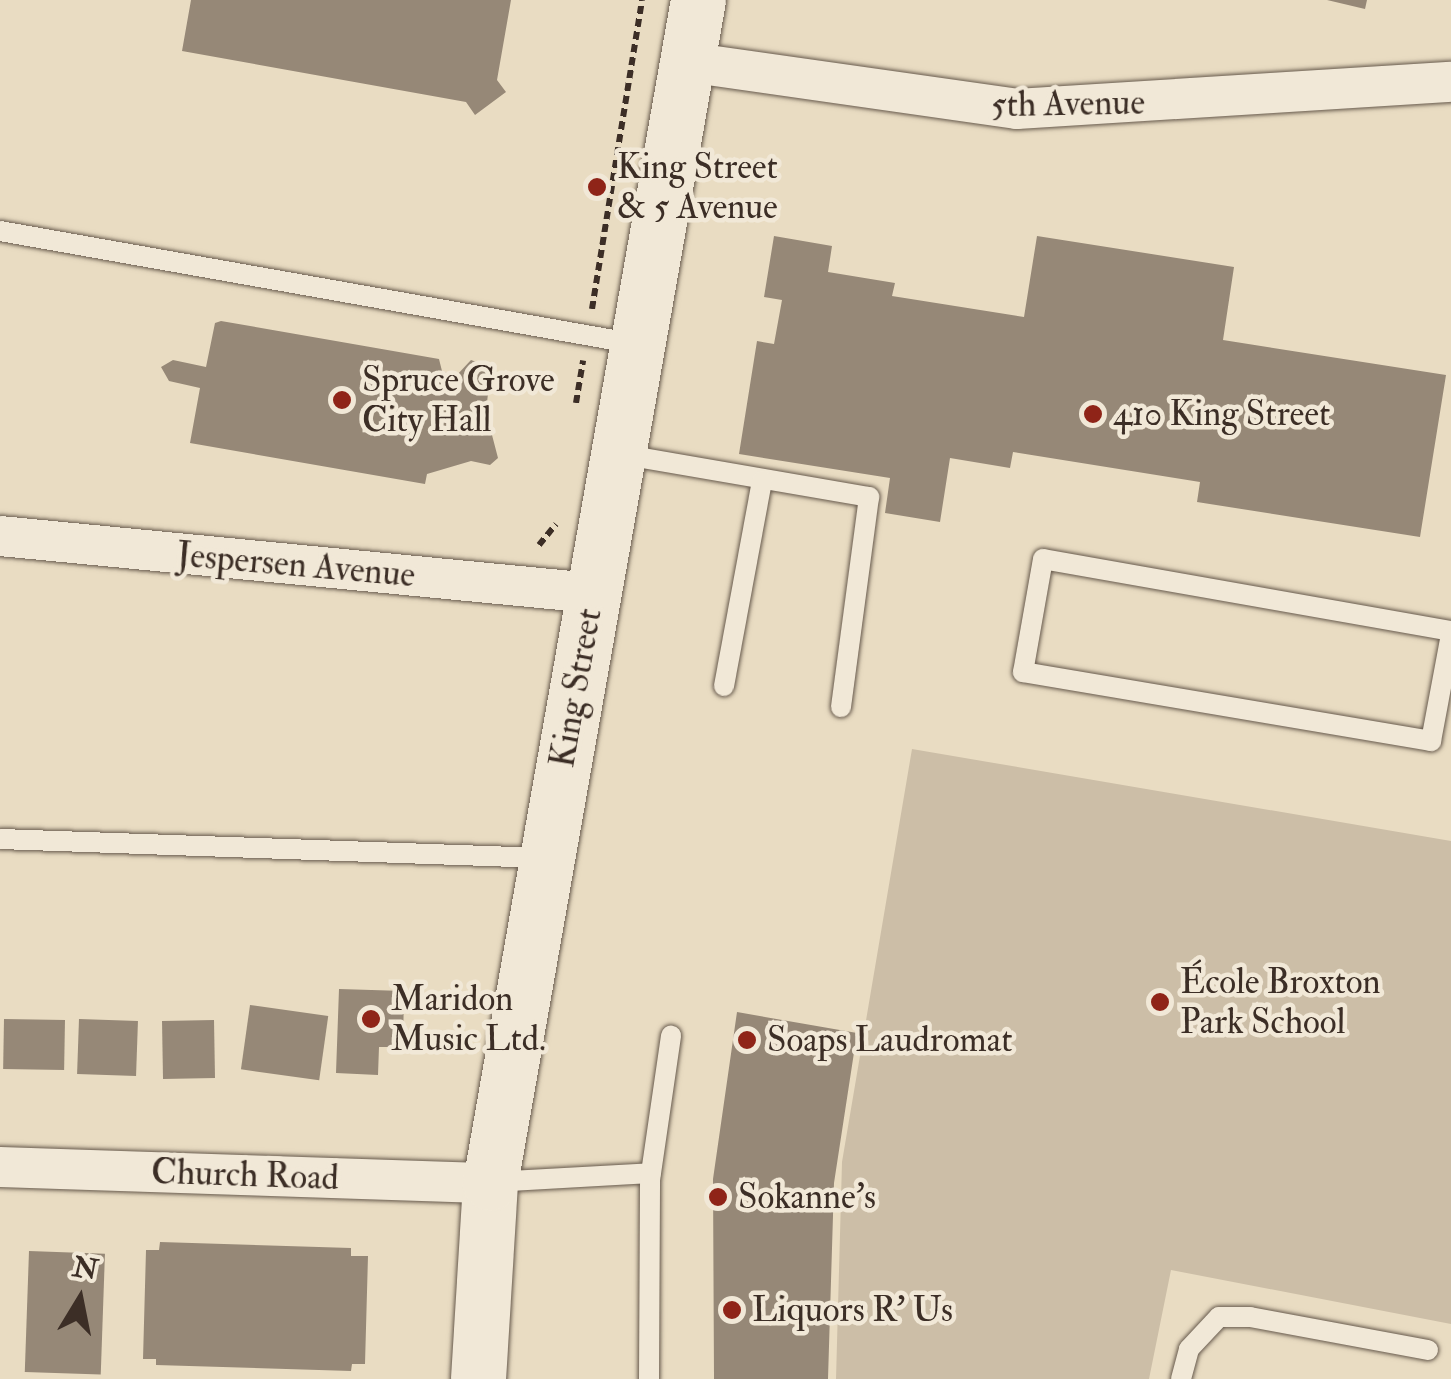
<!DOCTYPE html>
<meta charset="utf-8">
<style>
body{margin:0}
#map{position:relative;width:1451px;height:1379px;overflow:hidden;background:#e9dcc2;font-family:"IM FELL Double Pica",serif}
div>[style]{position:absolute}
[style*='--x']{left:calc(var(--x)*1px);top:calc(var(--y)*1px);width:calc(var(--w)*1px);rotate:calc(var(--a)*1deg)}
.green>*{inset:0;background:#ccbea7}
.building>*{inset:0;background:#968877;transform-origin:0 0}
.path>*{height:6px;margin-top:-3px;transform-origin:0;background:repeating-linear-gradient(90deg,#3c2e26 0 8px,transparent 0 13px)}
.roads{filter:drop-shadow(0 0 2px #675a4d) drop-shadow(0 0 2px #675a4d)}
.lane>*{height:20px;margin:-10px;padding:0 10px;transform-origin:10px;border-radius:10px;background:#f1e8d7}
.street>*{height:40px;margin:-20px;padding:0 20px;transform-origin:20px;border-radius:20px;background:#f1e8d7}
.secondary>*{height:55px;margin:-27.5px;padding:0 27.5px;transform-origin:27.5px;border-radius:27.5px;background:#f1e8d7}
.dots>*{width:28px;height:28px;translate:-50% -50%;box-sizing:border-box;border:5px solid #f1e8d7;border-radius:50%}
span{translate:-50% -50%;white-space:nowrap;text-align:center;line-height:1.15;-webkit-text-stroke:9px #f1e8d7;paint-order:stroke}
.street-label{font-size:35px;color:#3c2e26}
.poi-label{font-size:35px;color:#3c2e26}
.left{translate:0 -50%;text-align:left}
.north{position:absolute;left:30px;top:1249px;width:100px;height:100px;-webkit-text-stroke:8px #f1e8d7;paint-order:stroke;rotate:10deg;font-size:28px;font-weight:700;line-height:40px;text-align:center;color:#3c2e26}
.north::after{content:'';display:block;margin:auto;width:35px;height:45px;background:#3c2e26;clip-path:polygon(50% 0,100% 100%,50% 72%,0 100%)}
</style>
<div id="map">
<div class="green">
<i style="clip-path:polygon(912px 749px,1451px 841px,1451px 1324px,1171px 1270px,1149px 1379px,836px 1379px,842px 1162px)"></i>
</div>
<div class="building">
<i style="clip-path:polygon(191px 0,511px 0,497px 80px,506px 92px,475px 115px,466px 102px,182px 51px)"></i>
<i style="clip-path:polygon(1327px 0,1367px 0,1365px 9px)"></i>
<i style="clip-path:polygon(774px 236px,832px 246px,828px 272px,895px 283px,892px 296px,1024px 317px,1037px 236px,1234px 267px,1223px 340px,1446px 375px,1420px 537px,1197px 502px,1200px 482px,1013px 452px,1010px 468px,950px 458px,940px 522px,885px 513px,890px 478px,739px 454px,757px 341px,774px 344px,782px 300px,764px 297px)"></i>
<i style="clip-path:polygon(221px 321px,439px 359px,442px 371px,456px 376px,471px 360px,482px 364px,490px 375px,486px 412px,498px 458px,490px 465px,471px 461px,427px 474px,425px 484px,190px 443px,200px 388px,169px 381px,161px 367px,173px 360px,206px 367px,215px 323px)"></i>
<i style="clip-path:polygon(339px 989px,404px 991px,403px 1047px,379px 1047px,378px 1075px,336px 1073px)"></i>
<i style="left:250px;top:1005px;width:79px;height:65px;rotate:8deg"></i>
<i style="clip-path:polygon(737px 1012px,857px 1033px,834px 1183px,828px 1379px,714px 1379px,713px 1179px)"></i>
<i style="left:4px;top:1019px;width:61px;height:50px;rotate:1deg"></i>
<i style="left:79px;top:1019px;width:59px;height:55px;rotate:2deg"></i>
<i style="left:214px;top:1020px;width:58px;height:52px;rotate:89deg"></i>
<i style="clip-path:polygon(160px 1242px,351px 1248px,351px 1256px,368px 1256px,365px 1364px,352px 1364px,351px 1371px,156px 1365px,156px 1359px,143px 1359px,146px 1250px,159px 1250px)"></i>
<i style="left:29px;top:1251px;width:76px;height:121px;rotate:2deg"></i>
</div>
<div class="path">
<i style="--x:592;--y:309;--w:313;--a:-80.8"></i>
<i style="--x:576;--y:403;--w:43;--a:-80.5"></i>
<i style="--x:539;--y:545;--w:27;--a:-51"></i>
</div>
<div class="roads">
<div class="lane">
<i style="--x:0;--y:231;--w:646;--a:10.07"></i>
<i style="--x:620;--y:454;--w:253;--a:9.8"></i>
<i style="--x:869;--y:497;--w:212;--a:97.6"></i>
<i style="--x:1451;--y:631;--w:414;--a:-170"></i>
<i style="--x:1043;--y:559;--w:115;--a:100"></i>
<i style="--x:1023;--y:672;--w:414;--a:9.6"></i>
<i style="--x:1431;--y:741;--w:109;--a:-79.4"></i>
<i style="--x:724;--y:686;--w:209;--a:-79.5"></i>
<i style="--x:0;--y:839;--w:543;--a:2"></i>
<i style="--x:492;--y:1182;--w:159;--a:-3.2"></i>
<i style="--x:649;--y:1379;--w:199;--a:-89.7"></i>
<i style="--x:650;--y:1180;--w:146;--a:-81.7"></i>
<i style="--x:1181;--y:1379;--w:31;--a:-75"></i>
<i style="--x:1189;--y:1349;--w:44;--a:-46.8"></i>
<i style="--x:1219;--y:1317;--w:31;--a:0"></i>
<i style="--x:1250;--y:1317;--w:181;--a:10.5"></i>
</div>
<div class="street">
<i style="--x:687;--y:62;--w:333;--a:8.1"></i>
<i style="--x:1017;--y:109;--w:435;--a:-3.6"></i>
<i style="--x:0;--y:536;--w:595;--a:5.5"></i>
<i style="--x:0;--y:1167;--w:490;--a:1.9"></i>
</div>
<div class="secondary">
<i style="--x:478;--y:1379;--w:196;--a:-86.5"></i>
<i style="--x:490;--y:1183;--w:1201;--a:-80.03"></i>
</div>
</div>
<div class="dots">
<i style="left:597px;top:187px;background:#8f2418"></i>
<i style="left:342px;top:400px;background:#8f2418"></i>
<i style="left:1093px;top:414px;background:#8f2418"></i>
<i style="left:1160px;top:1002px;background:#8f2418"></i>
<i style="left:371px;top:1019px;background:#8f2418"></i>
<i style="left:747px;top:1040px;background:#8f2418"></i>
<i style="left:718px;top:1197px;background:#8f2418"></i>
<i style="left:732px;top:1310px;background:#8f2418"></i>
</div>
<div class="street-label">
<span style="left:1068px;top:104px;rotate:-1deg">5th Avenue</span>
<span style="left:296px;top:565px;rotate:5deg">Jespersen Avenue</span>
<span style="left:576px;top:688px;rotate:-80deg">King Street</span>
<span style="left:245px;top:1175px;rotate:2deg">Church Road</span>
</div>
<div class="poi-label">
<span class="left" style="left:617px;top:187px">King Street<br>&amp; 5 Avenue</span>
<span class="left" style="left:362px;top:400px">Spruce Grove<br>City Hall</span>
<span class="left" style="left:1113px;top:414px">410 King Street</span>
<span class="left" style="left:1180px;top:1002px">École Broxton<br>Park School</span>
<span class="left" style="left:391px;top:1019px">Maridon<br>Music Ltd.</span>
<span class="left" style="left:767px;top:1040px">Soaps Laudromat</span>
<span class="left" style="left:738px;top:1197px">Sokanne's</span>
<span class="left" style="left:752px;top:1310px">Liquors R’ Us</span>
</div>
<div class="north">N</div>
</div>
